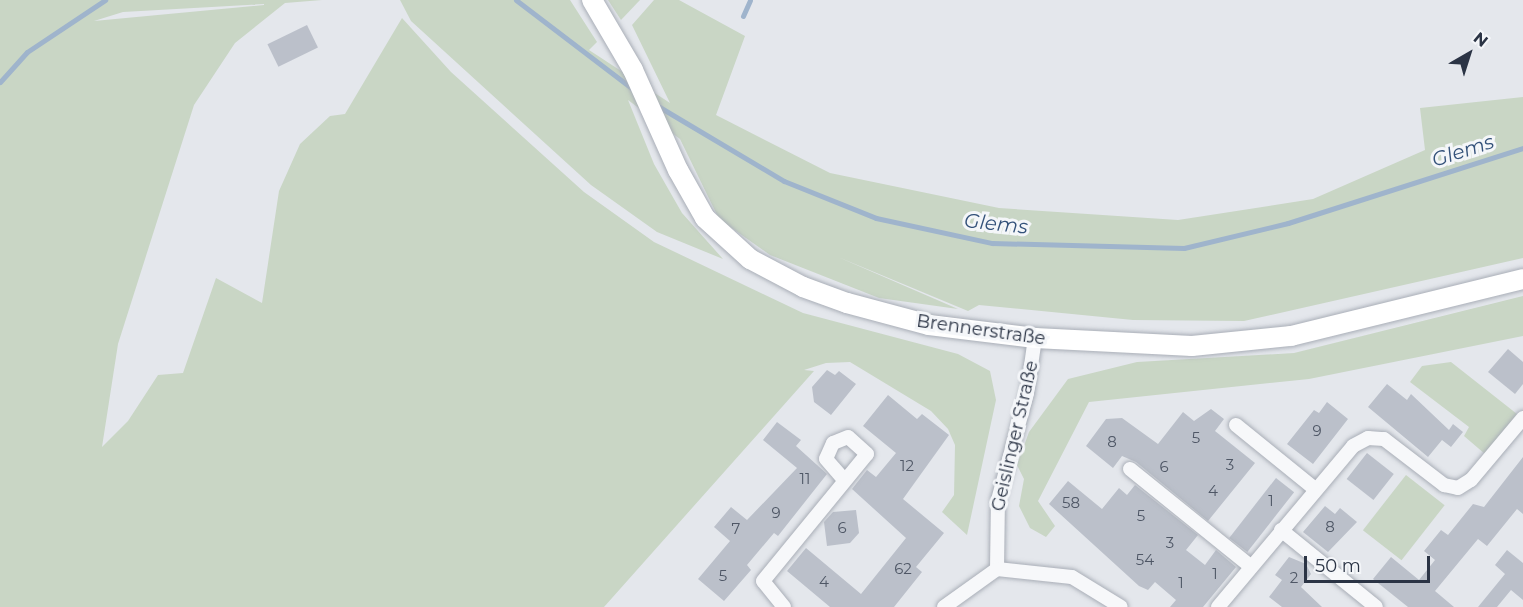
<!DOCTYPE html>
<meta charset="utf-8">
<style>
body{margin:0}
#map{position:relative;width:1523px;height:607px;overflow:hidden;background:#e4e7ec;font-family:Montserrat,sans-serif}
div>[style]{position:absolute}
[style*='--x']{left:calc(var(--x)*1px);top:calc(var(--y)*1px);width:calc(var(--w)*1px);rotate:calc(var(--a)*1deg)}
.green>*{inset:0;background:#c9d6c5;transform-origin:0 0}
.stream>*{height:5px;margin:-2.5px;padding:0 2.5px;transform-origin:2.5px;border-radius:2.5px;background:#9fb4cc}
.building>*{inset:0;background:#bbc0ca;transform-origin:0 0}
.roads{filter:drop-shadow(0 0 2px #a9aeb7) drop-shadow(0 0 2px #a9aeb7)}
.minor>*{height:14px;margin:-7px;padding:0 7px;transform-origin:7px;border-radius:7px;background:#f7f8fa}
.secondary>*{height:20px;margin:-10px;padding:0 10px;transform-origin:10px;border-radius:10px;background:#fff}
span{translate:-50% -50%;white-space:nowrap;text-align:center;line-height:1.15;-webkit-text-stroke:6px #f4f6f9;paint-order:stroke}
.number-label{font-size:15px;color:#4f5766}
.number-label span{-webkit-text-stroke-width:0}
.street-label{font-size:18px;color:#2b3445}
.water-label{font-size:20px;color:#34527a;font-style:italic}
.north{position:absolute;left:1439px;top:24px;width:60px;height:60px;-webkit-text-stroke:4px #f4f6f9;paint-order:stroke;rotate:39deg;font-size:16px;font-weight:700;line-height:24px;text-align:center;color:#2b3445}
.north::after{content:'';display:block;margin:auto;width:21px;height:27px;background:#2b3445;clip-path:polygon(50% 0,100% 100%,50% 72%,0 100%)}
.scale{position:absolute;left:1304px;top:556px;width:126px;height:27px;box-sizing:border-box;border:3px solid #2b3445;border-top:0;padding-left:8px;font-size:18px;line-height:21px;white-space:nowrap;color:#2b3445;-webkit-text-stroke:4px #f4f6f9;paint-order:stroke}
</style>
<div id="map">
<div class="green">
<i style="clip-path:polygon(evenodd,0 0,322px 0,285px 3px,235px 43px,194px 105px,118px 344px,102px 447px,128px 421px,158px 375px,183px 373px,216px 278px,262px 303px,279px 191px,300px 144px,330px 116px,345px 114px,402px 18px,451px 72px,584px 192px,654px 242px,803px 313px,958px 354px,990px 371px,996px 400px,967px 535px,942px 512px,954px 495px,955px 445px,948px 429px,931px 411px,850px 362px,826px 363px,804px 370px,814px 371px,604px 607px,0 607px,0 0,264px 4px,264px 5px,94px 21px,123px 12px,264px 4px)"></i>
<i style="clip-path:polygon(400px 0,570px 0,597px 42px,589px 50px,670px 103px,632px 25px,654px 0,679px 0,745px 36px,716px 115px,830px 173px,999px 208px,1178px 220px,1313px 199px,1425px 150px,1420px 108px,1523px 97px,1523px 258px,1244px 321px,1133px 320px,979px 305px,968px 311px,838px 257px,958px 309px,879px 298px,770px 255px,719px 219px,680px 139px,628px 100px,654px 164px,682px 213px,723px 259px,657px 232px,591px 185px,411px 21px)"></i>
<i style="clip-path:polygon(608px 0,640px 0,621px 20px)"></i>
<i style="clip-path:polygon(1523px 296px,1523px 336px,1309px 379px,1089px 402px,1038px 501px,1055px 526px,1046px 537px,1030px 528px,1019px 506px,1024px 479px,1017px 465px,1029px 432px,1068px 379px,1137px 362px,1294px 353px)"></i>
<i style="clip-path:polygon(1451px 362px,1517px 414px,1485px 454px,1464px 436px,1469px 427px,1410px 382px,1422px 366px)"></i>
<i style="left:1406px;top:475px;width:49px;height:70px;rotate:38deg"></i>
</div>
<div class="stream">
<i style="--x:516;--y:0;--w:148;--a:37.3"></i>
<i style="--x:743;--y:16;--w:17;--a:-66"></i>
<i style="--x:0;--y:82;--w:40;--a:-48"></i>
<i style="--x:27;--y:52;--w:94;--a:-33.7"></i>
<i style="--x:656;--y:105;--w:149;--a:30.7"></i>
<i style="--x:784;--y:181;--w:99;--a:21.9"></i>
<i style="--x:876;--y:218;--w:119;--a:12.2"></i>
<i style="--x:992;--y:243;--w:192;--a:1.5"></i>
<i style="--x:1184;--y:248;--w:107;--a:-13.5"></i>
<i style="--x:1288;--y:223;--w:247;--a:-17.7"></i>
</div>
<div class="building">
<i style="left:307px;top:25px;width:25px;height:44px;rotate:64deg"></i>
<i style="clip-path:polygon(1508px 349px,1523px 362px,1523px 384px,1515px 394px,1488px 372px)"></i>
<i style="clip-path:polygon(827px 370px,835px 375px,839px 371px,856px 384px,831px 415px,814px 402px,812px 387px)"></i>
<i style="clip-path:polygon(1387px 384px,1407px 400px,1411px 394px,1449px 430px,1453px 424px,1463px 432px,1451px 447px,1442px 440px,1428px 457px,1368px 407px)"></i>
<i style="clip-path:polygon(888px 395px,917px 419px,922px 414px,949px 435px,903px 499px,944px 533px,916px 567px,922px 572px,894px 607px,830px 607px,787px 571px,806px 548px,861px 594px,906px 538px,852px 489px,867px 470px,876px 477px,896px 453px,863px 426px)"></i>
<i style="clip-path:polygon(1327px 402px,1348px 419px,1313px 464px,1287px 444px,1314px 410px,1319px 413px)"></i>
<i style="clip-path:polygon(1211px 409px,1224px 419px,1215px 431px,1255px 463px,1208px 521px,1136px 462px,1122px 456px,1113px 468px,1086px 446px,1106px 419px,1122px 418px,1158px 444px,1183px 412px,1194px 421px)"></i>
<i style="clip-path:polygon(777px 422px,801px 440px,796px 446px,827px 474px,778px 536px,774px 533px,747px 565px,751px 570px,724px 601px,698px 579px,730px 541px,714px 527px,731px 507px,747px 520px,797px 468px,763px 440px)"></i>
<i style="left:1367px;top:453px;width:34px;height:33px;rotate:38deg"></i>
<i style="clip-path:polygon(1523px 457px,1523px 514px,1517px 509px,1487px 546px,1478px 539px,1435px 591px,1454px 607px,1408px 607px,1373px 579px,1391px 557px,1419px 580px,1435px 560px,1424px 551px,1441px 530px,1448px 535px,1473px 504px,1484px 507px)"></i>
<i style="left:1276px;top:478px;width:23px;height:76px;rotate:38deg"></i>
<i style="clip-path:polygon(1068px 481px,1102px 509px,1119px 488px,1127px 495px,1135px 485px,1198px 535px,1186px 550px,1205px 565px,1216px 550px,1236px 567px,1203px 607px,1170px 607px,1176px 600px,1155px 582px,1148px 590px,1139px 586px,1049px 504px)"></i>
<i style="clip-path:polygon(1325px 506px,1335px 514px,1340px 508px,1357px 522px,1328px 552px,1303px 532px)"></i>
<i style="clip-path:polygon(856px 510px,859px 533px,850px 543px,827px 546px,824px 522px,833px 512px)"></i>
<i style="clip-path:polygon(1507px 550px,1523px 563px,1523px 600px,1511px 590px,1497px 607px,1478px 607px,1505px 574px,1495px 565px)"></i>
<i style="clip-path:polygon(1289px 557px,1306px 564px,1311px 574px,1301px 587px,1322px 607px,1282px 607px,1269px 597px,1282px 580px,1275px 575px)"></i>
</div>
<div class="roads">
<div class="minor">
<i style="--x:1236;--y:425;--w:102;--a:39"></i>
<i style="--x:1130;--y:469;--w:154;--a:38.9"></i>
<i style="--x:1281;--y:530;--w:122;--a:39"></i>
<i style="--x:997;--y:569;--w:69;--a:-89.2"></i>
<i style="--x:998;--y:500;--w:111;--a:-74.8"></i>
<i style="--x:1027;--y:393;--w:56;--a:-81.7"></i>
<i style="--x:784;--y:607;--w:33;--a:-129"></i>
<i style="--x:763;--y:581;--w:164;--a:-50.7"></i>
<i style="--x:867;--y:454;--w:25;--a:-138"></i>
<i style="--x:848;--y:437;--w:16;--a:158"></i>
<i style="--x:833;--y:443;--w:17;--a:114"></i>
<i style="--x:826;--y:459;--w:28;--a:49"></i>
<i style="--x:944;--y:607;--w:65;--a:-35.6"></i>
<i style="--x:997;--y:569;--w:75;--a:6.1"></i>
<i style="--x:1072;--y:577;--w:57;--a:31.5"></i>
<i style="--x:1218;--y:607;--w:210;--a:-50"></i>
<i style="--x:1353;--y:446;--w:17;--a:-28"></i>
<i style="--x:1368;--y:438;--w:16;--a:4"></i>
<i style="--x:1384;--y:439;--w:76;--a:37.5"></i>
<i style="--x:1444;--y:485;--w:14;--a:12"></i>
<i style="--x:1458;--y:488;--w:15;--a:-32"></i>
<i style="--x:1471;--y:480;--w:81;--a:-50"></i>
</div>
<div class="secondary">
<i style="--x:592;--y:0;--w:81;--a:59.6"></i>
<i style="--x:633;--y:70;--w:110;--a:65.8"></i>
<i style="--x:678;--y:170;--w:55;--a:60.6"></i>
<i style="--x:705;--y:218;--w:61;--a:42.3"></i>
<i style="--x:750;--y:259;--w:60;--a:27.8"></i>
<i style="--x:803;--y:287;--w:47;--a:20"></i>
<i style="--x:847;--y:303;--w:85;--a:15"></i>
<i style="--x:929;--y:325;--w:107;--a:7"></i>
<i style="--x:1035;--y:338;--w:157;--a:2.9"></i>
<i style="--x:1192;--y:346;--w:100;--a:-5.8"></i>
<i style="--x:1291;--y:336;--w:239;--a:-13.8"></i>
</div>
</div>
<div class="number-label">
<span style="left:1317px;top:431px">9</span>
<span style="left:1196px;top:438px">5</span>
<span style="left:1112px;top:442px">8</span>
<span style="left:1230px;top:465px">3</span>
<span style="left:907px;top:466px">12</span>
<span style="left:1164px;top:467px">6</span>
<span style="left:805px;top:479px">11</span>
<span style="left:1213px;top:491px">4</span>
<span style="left:1271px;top:501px">1</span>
<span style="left:1071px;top:503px">58</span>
<span style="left:776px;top:513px">9</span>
<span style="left:1141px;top:516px">5</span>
<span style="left:1330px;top:527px">8</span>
<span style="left:842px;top:528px">6</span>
<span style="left:736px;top:529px">7</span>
<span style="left:1170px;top:543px">3</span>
<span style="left:1145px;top:560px">54</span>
<span style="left:903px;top:569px">62</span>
<span style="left:1215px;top:574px">1</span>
<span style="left:723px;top:576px">5</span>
<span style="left:1294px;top:578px">2</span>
<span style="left:824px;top:582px">4</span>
<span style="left:1181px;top:583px">1</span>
</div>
<div class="street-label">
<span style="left:981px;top:330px;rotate:8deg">Brennerstraße</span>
<span style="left:1015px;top:436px;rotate:-77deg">Geislinger Straße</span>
</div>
<div class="water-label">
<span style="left:1463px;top:151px;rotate:-18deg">Glems</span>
<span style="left:996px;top:224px;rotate:6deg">Glems</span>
</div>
<div class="north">N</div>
<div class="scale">50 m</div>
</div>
